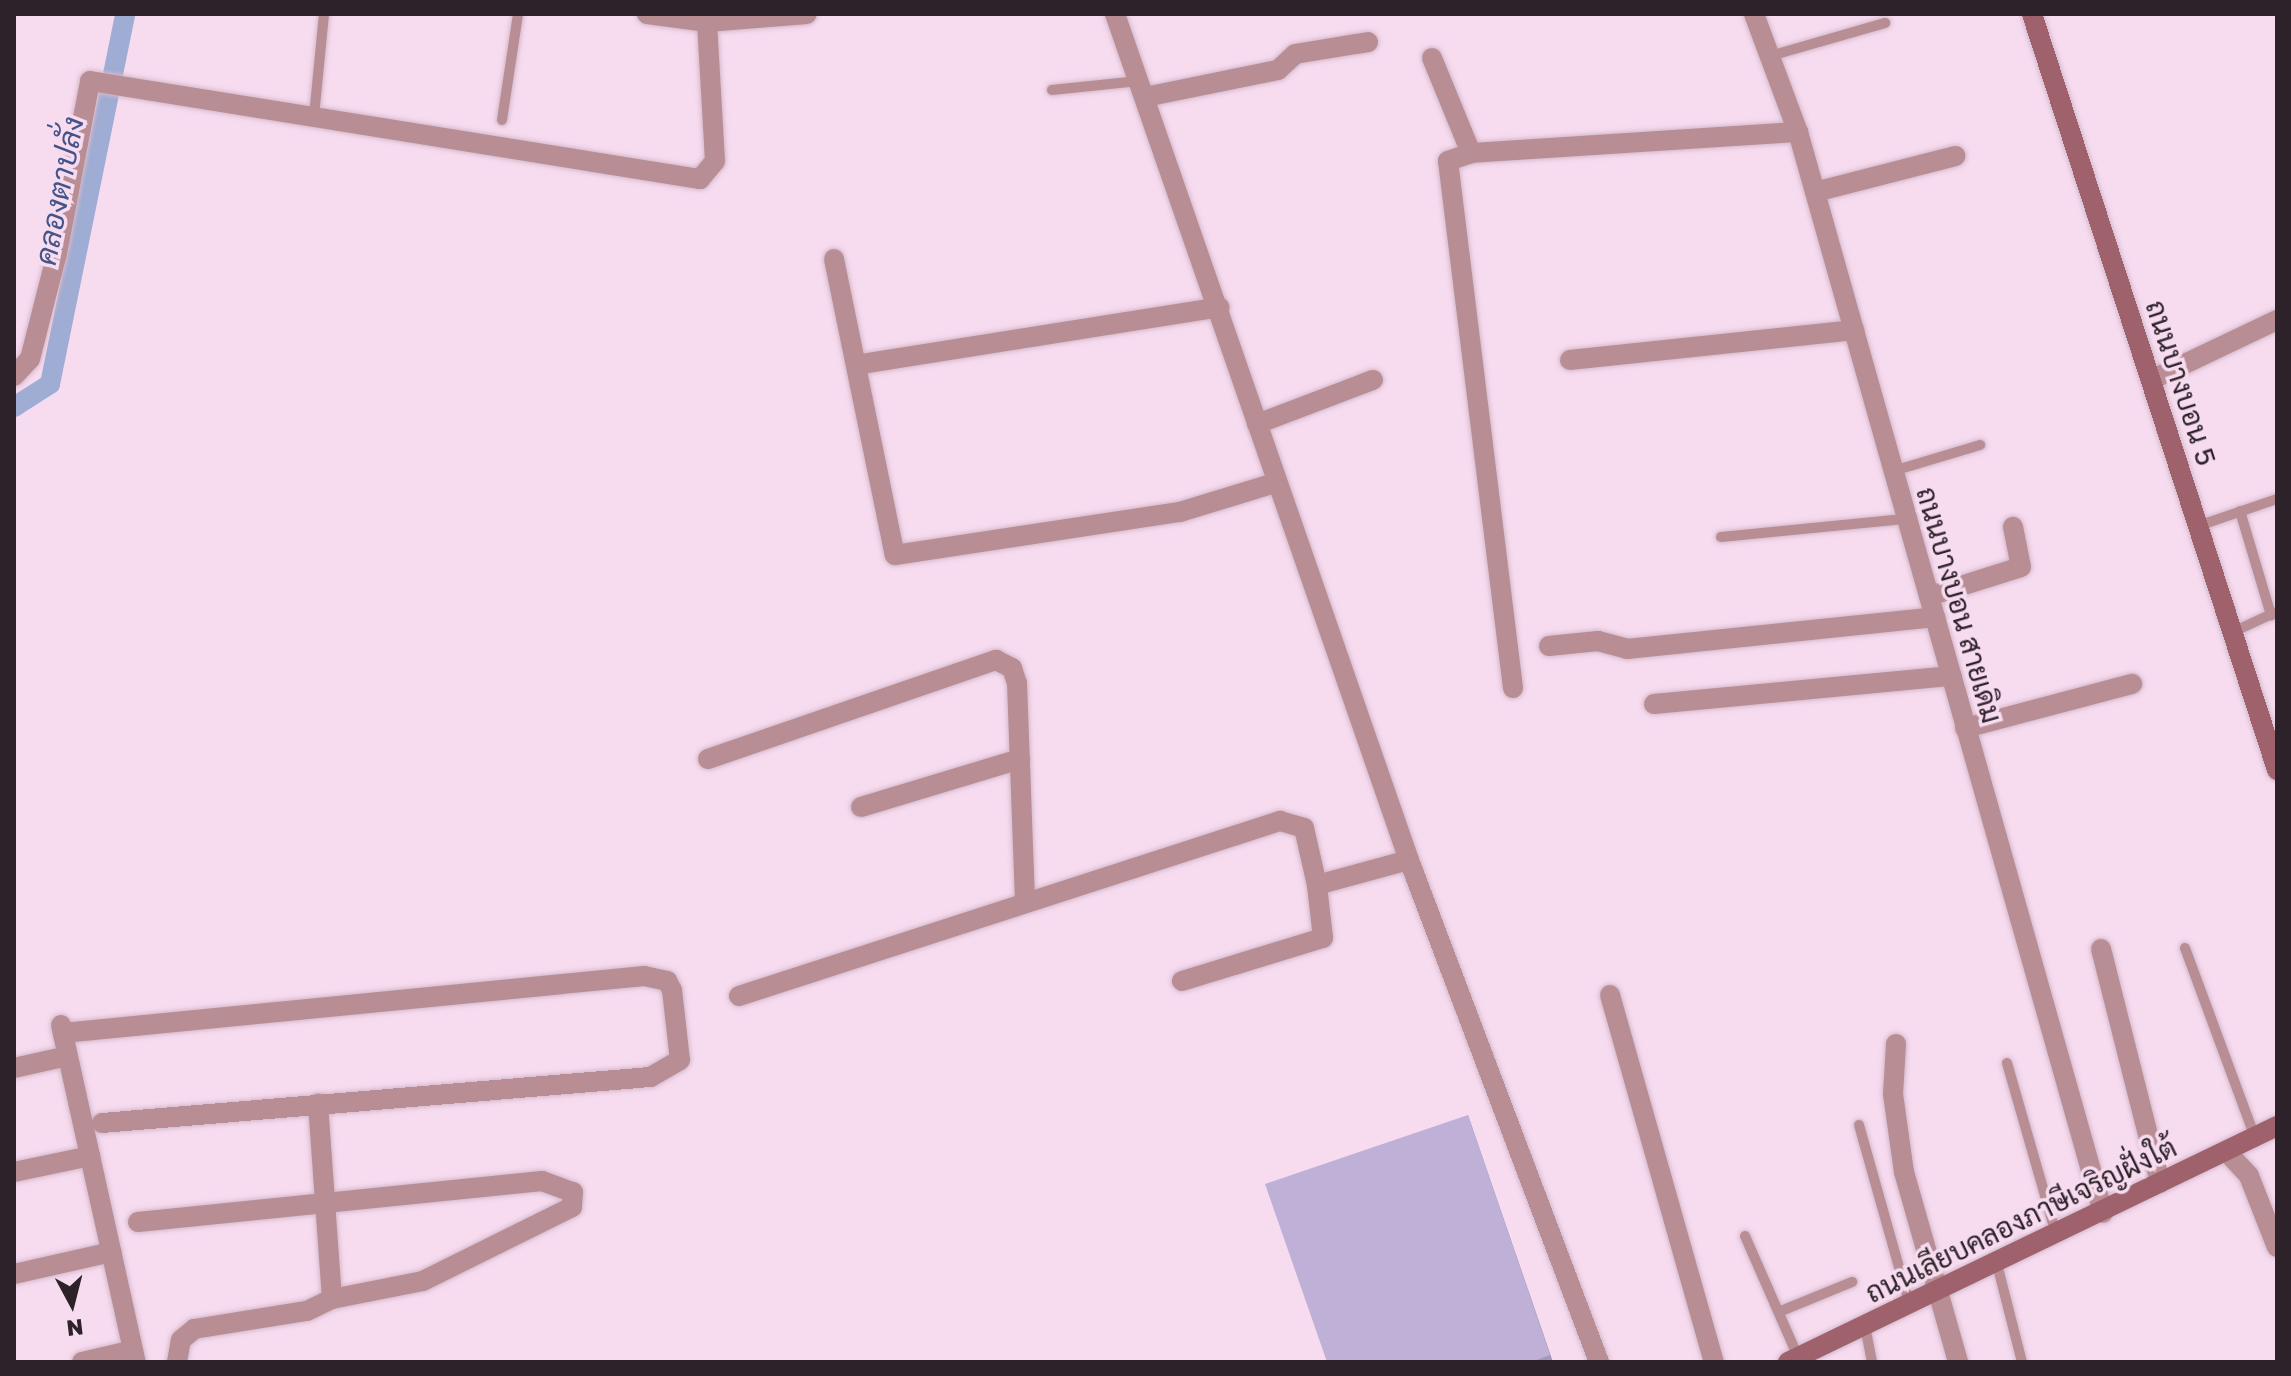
<!DOCTYPE html>
<meta charset="utf-8">
<style>
body{margin:0}
#map{position:relative;width:2291px;height:1376px;overflow:hidden;background:#f7dbef;font-family:"Golos Text",Sarabun,sans-serif}
div>[style]{position:absolute}
[style*='--x']{left:calc(var(--x)*1px);top:calc(var(--y)*1px);width:calc(var(--w)*1px);rotate:calc(var(--a)*1deg)}
.canal>*{height:20px;margin:-10px;padding:0 10px;transform-origin:10px;border-radius:10px;background:#9facd3}
.roads{filter:drop-shadow(0 0 2px #d3bacc) drop-shadow(0 0 2px #d3bacc)}
.lane>*{height:10px;margin:-5px;padding:0 5px;transform-origin:5px;border-radius:5px;background:#b88d93}
.street>*{height:20px;margin:-10px;padding:0 10px;transform-origin:10px;border-radius:10px;background:#b88d93}
.secondary>*{height:20px;margin:-10px;padding:0 10px;transform-origin:10px;border-radius:10px;background:#9f626c}
.wall>*{inset:0;background:#a497b9}
.building>*{inset:0;background:#bfb0d7}
span{translate:-50% -50%;white-space:nowrap;text-align:center;line-height:1.15;-webkit-text-stroke:7px #f7dbef;paint-order:stroke}
.street-label{font-size:28px;color:#2d222a}
.water-label{font-size:30px;color:#445488;font-style:italic}
.frame{position:absolute;inset:0;border:16px solid #2d222a;pointer-events:none}
.north{position:absolute;left:32px;top:1264px;width:80px;height:80px;-webkit-text-stroke:6px #f7dbef;paint-order:stroke;rotate:173deg;font-size:22px;font-weight:700;line-height:32px;text-align:center;color:#2d222a}
.north::after{content:'';display:block;margin:auto;width:28px;height:36px;background:#2d222a;clip-path:polygon(50% 0,100% 100%,50% 72%,0 100%)}
</style>
<div id="map">
<div class="canal">
<i style="--x:14;--y:407;--w:43;--a:-32.6"></i>
<i style="--x:50;--y:384;--w:378;--a:-78.5"></i>
</div>
<div class="roads">
<div class="lane">
<i style="--x:1770;--y:56;--w:120;--a:-16"></i>
<i style="--x:1052;--y:90;--w:87;--a:-5.9"></i>
<i style="--x:314;--y:116;--w:102;--a:-84.4"></i>
<i style="--x:502;--y:120;--w:107;--a:-81.4"></i>
<i style="--x:1893;--y:471;--w:91;--a:-16.6"></i>
<i style="--x:2240;--y:511;--w:109;--a:73.4"></i>
<i style="--x:2198;--y:526;--w:83;--a:-18.9"></i>
<i style="--x:1721;--y:537;--w:184;--a:-5.6"></i>
<i style="--x:2233;--y:632;--w:45;--a:-24.9"></i>
<i style="--x:2185;--y:948;--w:202;--a:69.7"></i>
<i style="--x:2007;--y:1063;--w:178;--a:74"></i>
<i style="--x:1859;--y:1125;--w:185;--a:74.3"></i>
<i style="--x:1745;--y:1236;--w:132;--a:66.3"></i>
<i style="--x:1997;--y:1264;--w:101;--a:75.7"></i>
<i style="--x:1781;--y:1311;--w:77;--a:-22.2"></i>
<i style="--x:1865;--y:1326;--w:37;--a:79"></i>
</div>
<div class="street">
<i style="--x:647;--y:14;--w:61;--a:7.6"></i>
<i style="--x:707;--y:22;--w:100;--a:-4.6"></i>
<i style="--x:1115;--y:14;--w:896;--a:70.84"></i>
<i style="--x:1409;--y:860;--w:537;--a:69.27"></i>
<i style="--x:1754;--y:14;--w:126;--a:69.6"></i>
<i style="--x:1798;--y:132;--w:1123;--a:74.24"></i>
<i style="--x:1432;--y:58;--w:103;--a:67.7"></i>
<i style="--x:1145;--y:97;--w:136;--a:-11.5"></i>
<i style="--x:1278;--y:70;--w:23;--a:-43"></i>
<i style="--x:1295;--y:54;--w:74;--a:-9.3"></i>
<i style="--x:1815;--y:192;--w:145;--a:-14.4"></i>
<i style="--x:834;--y:259;--w:302;--a:78.4"></i>
<i style="--x:895;--y:555;--w:288;--a:-8.6"></i>
<i style="--x:1180;--y:512;--w:99;--a:-17"></i>
<i style="--x:1570;--y:360;--w:286;--a:-6"></i>
<i style="--x:861;--y:364;--w:363;--a:-9"></i>
<i style="--x:14;--y:376;--w:23;--a:-47"></i>
<i style="--x:30;--y:359;--w:109;--a:-75.7"></i>
<i style="--x:57;--y:253;--w:175;--a:-79.1"></i>
<i style="--x:90;--y:81;--w:618;--a:9.13"></i>
<i style="--x:700;--y:179;--w:23;--a:-50"></i>
<i style="--x:715;--y:161;--w:139;--a:-93.3"></i>
<i style="--x:2151;--y:380;--w:140;--a:-25.5"></i>
<i style="--x:1257;--y:424;--w:124;--a:-20.8"></i>
<i style="--x:1929;--y:596;--w:96;--a:-17.5"></i>
<i style="--x:2021;--y:567;--w:41;--a:-101.3"></i>
<i style="--x:1549;--y:646;--w:49;--a:-5.8"></i>
<i style="--x:1598;--y:641;--w:30;--a:15"></i>
<i style="--x:1627;--y:649;--w:310;--a:-5.9"></i>
<i style="--x:1513;--y:688;--w:531;--a:-97.03"></i>
<i style="--x:1448;--y:161;--w:24;--a:-19"></i>
<i style="--x:1471;--y:153;--w:328;--a:-3.7"></i>
<i style="--x:1654;--y:704;--w:299;--a:-5.4"></i>
<i style="--x:1965;--y:728;--w:173;--a:-14.8"></i>
<i style="--x:708;--y:759;--w:305;--a:-19"></i>
<i style="--x:996;--y:660;--w:18;--a:27"></i>
<i style="--x:1012;--y:668;--w:16;--a:72"></i>
<i style="--x:1017;--y:683;--w:219;--a:87.9"></i>
<i style="--x:861;--y:807;--w:166;--a:-16.8"></i>
<i style="--x:2101;--y:949;--w:241;--a:75.8"></i>
<i style="--x:1182;--y:981;--w:147;--a:-17"></i>
<i style="--x:1323;--y:938;--w:53;--a:-96.5"></i>
<i style="--x:1610;--y:995;--w:381;--a:74.2"></i>
<i style="--x:739;--y:996;--w:569;--a:-17.93"></i>
<i style="--x:1280;--y:821;--w:25;--a:16"></i>
<i style="--x:1304;--y:828;--w:58;--a:77.2"></i>
<i style="--x:1317;--y:885;--w:95;--a:-15.2"></i>
<i style="--x:61;--y:1025;--w:345;--a:77.5"></i>
<i style="--x:63;--y:1033;--w:584;--a:-5.6"></i>
<i style="--x:644;--y:976;--w:24;--a:12"></i>
<i style="--x:667;--y:981;--w:10;--a:61"></i>
<i style="--x:672;--y:990;--w:70;--a:83.5"></i>
<i style="--x:680;--y:1060;--w:34;--a:150"></i>
<i style="--x:650;--y:1077;--w:550;--a:175.2"></i>
<i style="--x:1896;--y:1044;--w:50;--a:93.4"></i>
<i style="--x:1893;--y:1094;--w:79;--a:82"></i>
<i style="--x:1904;--y:1172;--w:198;--a:74.1"></i>
<i style="--x:14;--y:1068;--w:55;--a:-12.5"></i>
<i style="--x:2226;--y:1151;--w:34;--a:47"></i>
<i style="--x:2249;--y:1176;--w:76;--a:68.5"></i>
<i style="--x:14;--y:1172;--w:78;--a:-11.9"></i>
<i style="--x:138;--y:1222;--w:406;--a:-5.8"></i>
<i style="--x:542;--y:1181;--w:33;--a:20"></i>
<i style="--x:573;--y:1192;--w:15;--a:94"></i>
<i style="--x:572;--y:1207;--w:166;--a:153.6"></i>
<i style="--x:423;--y:1281;--w:93;--a:168.8"></i>
<i style="--x:14;--y:1274;--w:100;--a:-12.7"></i>
<i style="--x:82;--y:1362;--w:52;--a:-13.2"></i>
<i style="--x:177;--y:1362;--w:22;--a:-80"></i>
<i style="--x:181;--y:1340;--w:17;--a:-40"></i>
<i style="--x:194;--y:1329;--w:114;--a:-9.1"></i>
<i style="--x:307;--y:1311;--w:28;--a:-26"></i>
<i style="--x:332;--y:1299;--w:196;--a:-94.1"></i>
</div>
<div class="secondary">
<i style="--x:2032;--y:14;--w:795;--a:72.04"></i>
<i style="--x:1788;--y:1362;--w:543;--a:-25.76"></i>
</div>
</div>
<div class="wall">
<i style="clip-path:polygon(1468px 1115px,1553px 1362px,1327px 1362px)"></i>
</div>
<div class="building">
<i style="clip-path:polygon(1468px 1115px,1550px 1355px,1531px 1362px,1327px 1362px,1265px 1184px)"></i>
</div>
<div class="street-label">
<span style="left:2181px;top:383px;rotate:72deg">ถนนบางบอน 5</span>
<span style="left:1959px;top:605px;rotate:74deg">ถนนบางบอน สายเดิม</span>
<span style="left:2021px;top:1220px;rotate:-26deg">ถนนเลียบคลองภาษีเจริญฝั่งใต้</span>
</div>
<div class="water-label">
<span style="left:59px;top:191px;rotate:-79deg">คลองตาปลั่ง</span>
</div>
<div class="frame"></div>
<div class="north">N</div>
</div>
